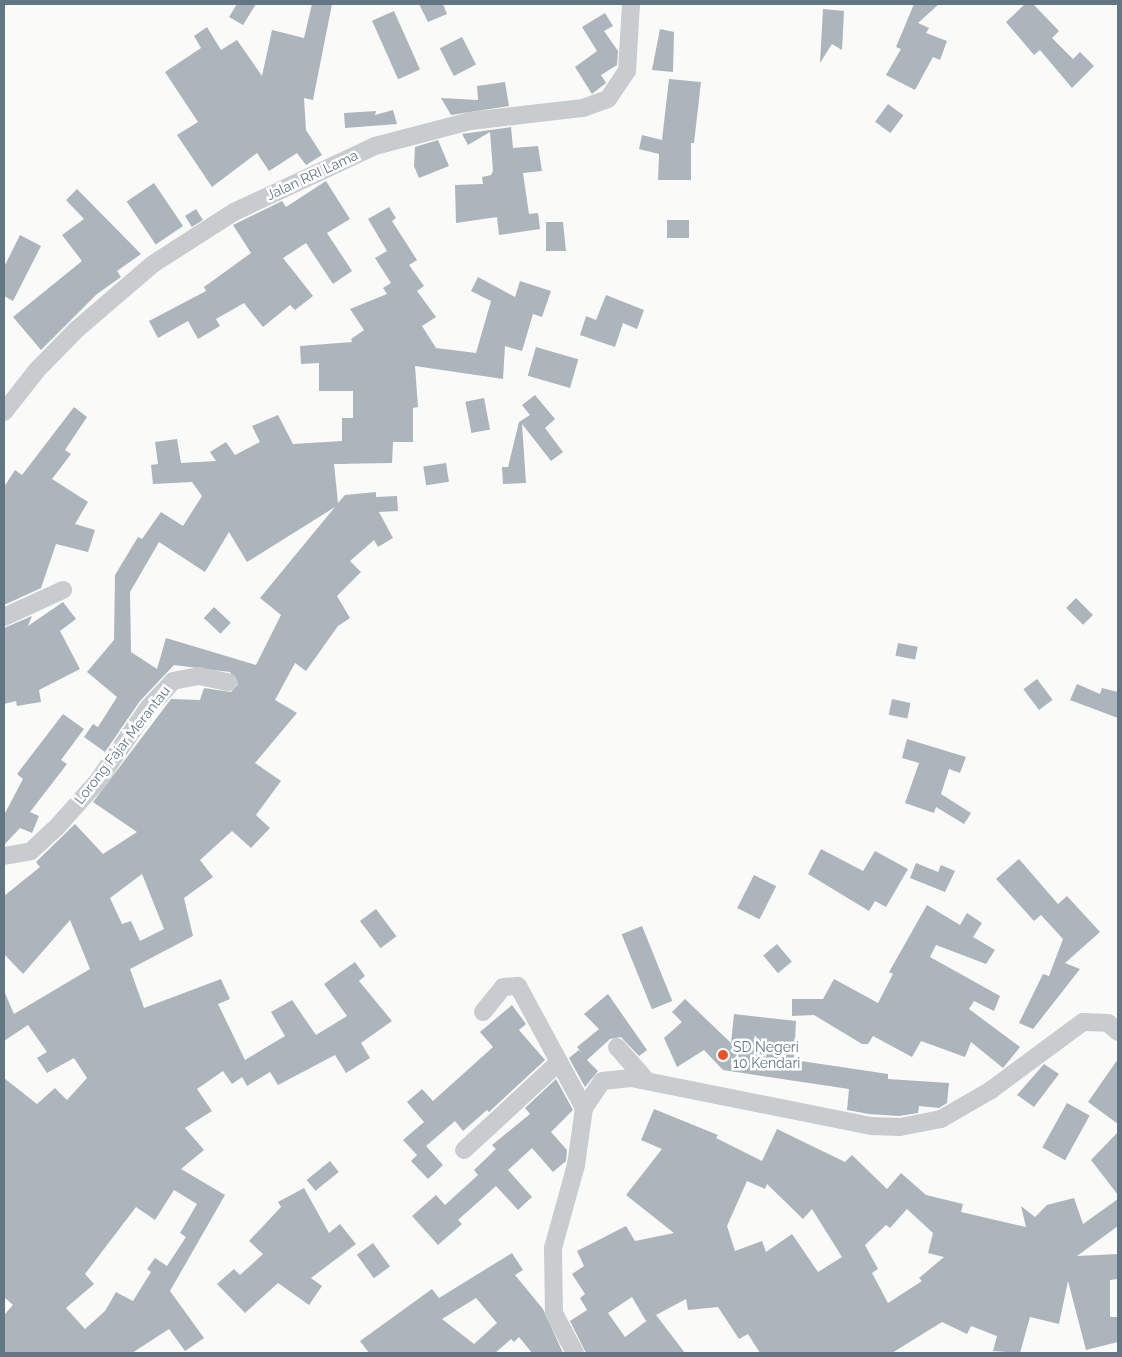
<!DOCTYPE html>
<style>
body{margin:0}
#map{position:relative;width:1122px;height:1357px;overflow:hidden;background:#fafaf8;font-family:Raleway,sans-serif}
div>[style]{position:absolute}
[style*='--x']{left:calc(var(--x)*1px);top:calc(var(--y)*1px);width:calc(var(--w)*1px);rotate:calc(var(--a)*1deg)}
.building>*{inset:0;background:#abb5bb;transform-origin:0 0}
.street>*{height:18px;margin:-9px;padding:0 9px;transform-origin:9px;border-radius:9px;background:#c8cccf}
.dots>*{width:14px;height:14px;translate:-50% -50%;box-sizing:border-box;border:2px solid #fff;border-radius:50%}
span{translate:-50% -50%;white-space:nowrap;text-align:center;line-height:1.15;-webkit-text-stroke:5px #fff;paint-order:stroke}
.street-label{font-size:14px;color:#637684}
.poi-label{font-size:14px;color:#637684}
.left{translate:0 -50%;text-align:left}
.frame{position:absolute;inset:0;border:5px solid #637684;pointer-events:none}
</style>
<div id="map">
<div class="building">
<i style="clip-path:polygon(237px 4px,256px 4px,243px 25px,229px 17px)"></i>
<i style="clip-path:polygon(312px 4px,332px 4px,313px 100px,304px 98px,306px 130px,322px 155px,306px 165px,297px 153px,269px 171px,257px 153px,212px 187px,177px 135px,198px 122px,165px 72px,201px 48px,194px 36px,207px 27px,221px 50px,237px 40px,262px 76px,272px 30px,304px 38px)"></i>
<i style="clip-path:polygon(419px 4px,443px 4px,447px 14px,428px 22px)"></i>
<i style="clip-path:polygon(914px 4px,939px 4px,918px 23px,929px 28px,926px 33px,947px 41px,940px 60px,933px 57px,915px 90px,886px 75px,901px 49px,896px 47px)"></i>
<i style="clip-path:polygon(1025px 4px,1033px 4px,1059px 31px,1052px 38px,1073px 59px,1080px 52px,1094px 66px,1072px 88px,1040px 50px,1034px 55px,1006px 22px)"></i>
<i style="clip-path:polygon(823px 9px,844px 11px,842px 50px,832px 44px,820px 63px)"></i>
<i style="left:394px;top:11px;width:64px;height:24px;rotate:66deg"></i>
<i style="clip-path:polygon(605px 13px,613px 26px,604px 31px,618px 51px,617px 65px,601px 75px,606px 83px,592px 94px,575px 67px,597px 51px,582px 27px)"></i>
<i style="clip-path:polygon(660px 29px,674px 32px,673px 72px,652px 70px)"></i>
<i style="left:462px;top:37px;width:31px;height:25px;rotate:63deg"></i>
<i style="clip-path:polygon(669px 79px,701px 82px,694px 143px,691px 143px,691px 180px,658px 180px,659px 154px,639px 149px,642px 135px,662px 140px)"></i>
<i style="clip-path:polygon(505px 82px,509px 106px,451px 115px,441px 98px,478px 100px,477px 86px)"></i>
<i style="left:888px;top:104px;width:19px;height:22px;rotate:36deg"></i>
<i style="clip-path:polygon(393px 110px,397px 124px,345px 128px,344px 113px,376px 111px,375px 115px)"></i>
<i style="clip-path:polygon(511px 127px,513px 148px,538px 146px,542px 171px,523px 173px,529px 214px,538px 213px,540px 229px,499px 235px,497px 217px,456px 223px,455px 185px,483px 184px,482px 177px,491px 175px,493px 171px,490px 132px,468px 145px,462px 134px)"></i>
<i style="clip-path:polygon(438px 140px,449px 166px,419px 178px,414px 166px,415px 147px)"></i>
<i style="clip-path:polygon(326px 181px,350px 219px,327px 233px,352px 271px,333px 284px,306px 243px,283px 258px,313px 296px,295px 310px,290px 305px,263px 327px,244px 303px,216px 319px,220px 326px,198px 339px,188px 321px,158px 338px,149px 321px,206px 291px,204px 287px,251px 253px,233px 225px,282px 201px,286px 207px)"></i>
<i style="left:154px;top:183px;width:52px;height:33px;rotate:56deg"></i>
<i style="clip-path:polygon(77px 189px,141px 254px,117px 271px,121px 277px,97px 294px,41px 350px,13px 317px,82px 261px,62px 235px,84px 219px,66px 200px)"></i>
<i style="clip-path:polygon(evenodd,389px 207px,396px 218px,392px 221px,417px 260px,409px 265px,424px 286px,417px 291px,436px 317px,422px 326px,436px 348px,476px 353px,491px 301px,471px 291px,478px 277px,515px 297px,520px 281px,551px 291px,542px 317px,533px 314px,522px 351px,505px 346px,503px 379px,415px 366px,418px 407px,413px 408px,413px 442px,393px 442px,392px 463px,334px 464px,338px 503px,345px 495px,376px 492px,376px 497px,397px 496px,398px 511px,379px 512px,393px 538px,378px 547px,374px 540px,350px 561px,361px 572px,337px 596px,350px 618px,338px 626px,306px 671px,295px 663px,275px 700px,297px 713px,255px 763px,281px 781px,256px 815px,270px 828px,251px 848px,232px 831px,200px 860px,213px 877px,184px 898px,193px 936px,130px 969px,144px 1008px,221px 979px,230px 999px,218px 1004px,245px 1060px,285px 1036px,271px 1012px,292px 1000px,316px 1035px,347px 1016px,324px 984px,355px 962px,365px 976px,359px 981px,392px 1021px,361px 1043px,370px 1058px,346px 1073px,335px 1055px,278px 1085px,270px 1072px,247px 1086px,242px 1077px,232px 1084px,223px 1071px,197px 1089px,212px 1111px,185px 1128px,204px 1150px,181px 1169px,225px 1195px,170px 1291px,204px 1338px,185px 1351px,169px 1329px,132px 1353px,4px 1353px,4px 1315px,13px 1305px,4px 1297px,4px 1078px,37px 1104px,55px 1088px,67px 1100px,87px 1078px,74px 1058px,47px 1073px,37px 1058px,47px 1052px,28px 1025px,4px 1041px,4px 991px,14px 1014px,90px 969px,70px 920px,23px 974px,4px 954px,4px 896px,40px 867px,36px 862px,75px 824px,103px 854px,137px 832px,93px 802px,171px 699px,200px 700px,204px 688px,231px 692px,238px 684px,230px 672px,174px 665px,140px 701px,105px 752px,84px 737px,93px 724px,98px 727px,117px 697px,87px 672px,114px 640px,115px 575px,138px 537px,142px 539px,161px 512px,183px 526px,202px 496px,192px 482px,153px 484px,151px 465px,158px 464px,155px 442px,177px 439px,181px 463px,216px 461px,210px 452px,226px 442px,235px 455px,260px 442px,252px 426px,278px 415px,293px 444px,342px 441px,342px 418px,353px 418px,353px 391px,319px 391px,319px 363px,301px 364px,300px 346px,352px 342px,351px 339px,364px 330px,350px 309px,387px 294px,383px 288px,391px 283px,375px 258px,387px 251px,368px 219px,389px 207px,335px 507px,260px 598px,281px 615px,256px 665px,166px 638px,157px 669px,131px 652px,130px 592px,159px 542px,205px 572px,229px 532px,247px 562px,335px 507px,389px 207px,142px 874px,164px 929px,140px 941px,131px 921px,122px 924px,110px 898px,142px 874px,389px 207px,174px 1190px,197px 1204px,180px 1233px,186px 1237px,167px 1266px,155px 1258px,147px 1269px,151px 1272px,133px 1301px,116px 1292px,105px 1311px,85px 1329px,66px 1308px,94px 1284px,85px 1274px,136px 1207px,155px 1220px,174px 1190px)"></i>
<i style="left:196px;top:209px;width:13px;height:13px;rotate:58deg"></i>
<i style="left:667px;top:220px;width:22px;height:18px"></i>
<i style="clip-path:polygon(546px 222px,563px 222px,566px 251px,546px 251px)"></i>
<i style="clip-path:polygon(20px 235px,41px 246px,13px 301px,4px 296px,4px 267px)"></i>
<i style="clip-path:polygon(606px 295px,644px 310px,637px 329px,623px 323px,615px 347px,580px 335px,586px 316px,596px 320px)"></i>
<i style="left:536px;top:347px;width:44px;height:30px;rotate:16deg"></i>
<i style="clip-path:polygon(535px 395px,555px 419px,545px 428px,563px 452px,551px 461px,522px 424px,526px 483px,503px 484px,502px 467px,508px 467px,519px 422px,530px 415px,522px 405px)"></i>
<i style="left:484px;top:398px;width:32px;height:19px;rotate:79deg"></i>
<i style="clip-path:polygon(74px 407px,87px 417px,65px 450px,71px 454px,52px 479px,88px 502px,75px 524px,95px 530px,88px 552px,56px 544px,41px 588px,4px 605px,4px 487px,15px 470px,22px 475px)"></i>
<i style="left:446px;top:463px;width:19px;height:23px;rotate:81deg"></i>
<i style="left:1076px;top:598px;width:24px;height:14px;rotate:45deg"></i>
<i style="clip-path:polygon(63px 602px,76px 619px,60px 631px,80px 669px,39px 690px,41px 702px,17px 706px,16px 701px,4px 704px,4px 628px,32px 616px,28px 626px)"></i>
<i style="left:214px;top:607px;width:23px;height:15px;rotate:43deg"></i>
<i style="left:898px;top:643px;width:20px;height:13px;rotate:11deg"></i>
<i style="left:1037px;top:679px;width:26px;height:17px;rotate:53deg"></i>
<i style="clip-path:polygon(1077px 684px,1100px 694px,1102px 688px,1118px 692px,1118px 718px,1070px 700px)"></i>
<i style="left:892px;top:699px;width:19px;height:16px;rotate:12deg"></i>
<i style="clip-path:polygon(63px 714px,84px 729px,61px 760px,67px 764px,30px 812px,39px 816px,32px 833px,20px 828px,4px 845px,4px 815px,23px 779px,17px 774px)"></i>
<i style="clip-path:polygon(907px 739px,966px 757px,960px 773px,949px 769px,941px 794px,971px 813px,964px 824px,936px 807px,934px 813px,905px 803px,919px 763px,902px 758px)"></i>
<i style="clip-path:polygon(821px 849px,863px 871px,875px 851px,908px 869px,886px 907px,875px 901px,869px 911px,808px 874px)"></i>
<i style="clip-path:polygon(1019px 859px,1058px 904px,1067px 896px,1100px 932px,1065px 963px,1080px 969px,1033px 1029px,1019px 1023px,1043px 974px,1049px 976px,1063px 939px,1041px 915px,1034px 921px,996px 879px)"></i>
<i style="clip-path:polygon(916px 863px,938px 872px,941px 865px,955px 871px,945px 892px,910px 878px)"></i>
<i style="left:754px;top:875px;width:25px;height:37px;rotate:27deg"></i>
<i style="clip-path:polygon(927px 905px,960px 925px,967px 913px,982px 923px,973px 937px,995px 950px,986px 964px,936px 945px,930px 957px,1000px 996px,994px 1011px,974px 1001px,969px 1009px,1020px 1047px,1003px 1068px,971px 1042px,965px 1057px,921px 1041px,912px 1057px,873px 1036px,868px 1044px,862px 1044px,814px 1015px,792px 1016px,792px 999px,823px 999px,834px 979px,878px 1003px,893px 974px,889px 972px)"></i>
<i style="left:376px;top:909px;width:34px;height:20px;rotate:53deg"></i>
<i style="left:642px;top:926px;width:81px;height:22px;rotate:68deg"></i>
<i style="left:777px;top:944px;width:23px;height:18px;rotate:50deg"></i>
<i style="clip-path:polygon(608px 994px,647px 1050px,639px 1056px,621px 1037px,610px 1039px,587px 1060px,598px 1071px,585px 1087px,569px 1058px,579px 1050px,583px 1054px,577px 1047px,599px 1029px,584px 1014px)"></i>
<i style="clip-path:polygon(685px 999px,731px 1043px,734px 1014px,796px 1021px,794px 1060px,888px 1074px,888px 1079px,949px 1083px,947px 1103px,939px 1108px,919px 1106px,918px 1113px,899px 1116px,869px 1114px,847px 1110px,849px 1089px,723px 1070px,704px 1050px,677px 1067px,664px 1038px,682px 1022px,672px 1012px)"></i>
<i style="clip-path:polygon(512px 1005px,526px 1024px,519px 1030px,545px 1060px,489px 1112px,487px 1110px,463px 1131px,455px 1121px,426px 1146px,443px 1165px,428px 1179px,411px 1161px,417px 1155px,403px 1140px,424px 1122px,407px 1102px,422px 1089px,433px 1101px,493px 1047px,480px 1032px)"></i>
<i style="clip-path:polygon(1118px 1059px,1118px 1124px,1088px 1102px)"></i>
<i style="clip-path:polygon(1044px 1064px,1059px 1074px,1034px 1107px,1017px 1095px)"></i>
<i style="clip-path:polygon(556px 1079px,573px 1110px,551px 1132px,567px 1150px,566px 1161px,553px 1172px,532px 1148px,508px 1170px,532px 1197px,518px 1210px,496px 1186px,458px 1220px,462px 1224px,438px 1245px,412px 1216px,436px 1195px,445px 1205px,478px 1175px,474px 1170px,496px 1149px,492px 1145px,530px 1114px,525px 1108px)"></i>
<i style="left:1067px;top:1103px;width:26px;height:51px;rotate:29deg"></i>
<i style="clip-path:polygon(evenodd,654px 1109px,718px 1135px,716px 1138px,762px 1161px,777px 1129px,845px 1162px,852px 1155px,887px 1189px,901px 1173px,926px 1195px,963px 1204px,961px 1212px,1026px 1227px,1021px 1206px,1035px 1217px,1047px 1205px,1074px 1198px,1083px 1224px,1118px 1199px,1118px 1226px,1077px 1256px,1118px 1254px,1118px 1279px,1110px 1280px,1110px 1317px,1118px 1317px,1118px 1342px,1086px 1350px,1068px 1281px,1059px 1324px,1030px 1317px,1020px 1353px,993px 1351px,997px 1336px,971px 1326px,967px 1334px,942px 1322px,892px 1353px,760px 1353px,748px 1334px,739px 1339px,718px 1307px,688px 1310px,686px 1299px,656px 1315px,685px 1353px,586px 1353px,570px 1321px,587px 1310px,580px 1298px,585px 1294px,572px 1274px,584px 1266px,577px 1251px,626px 1226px,635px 1241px,674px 1233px,626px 1195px,662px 1149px,641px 1140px,654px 1109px,747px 1181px,765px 1189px,767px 1184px,803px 1219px,812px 1209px,842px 1257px,818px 1272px,792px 1234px,766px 1252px,762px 1241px,735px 1251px,727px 1226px,747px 1181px,654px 1109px,907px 1209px,933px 1233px,928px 1253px,944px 1257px,919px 1278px,922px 1281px,888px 1303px,872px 1273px,878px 1269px,865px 1245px,886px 1225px,890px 1228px,907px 1209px,654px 1109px,632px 1297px,646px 1321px,653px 1316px,625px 1337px,608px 1313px,632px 1297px)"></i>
<i style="clip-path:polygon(1118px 1132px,1118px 1195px,1091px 1160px)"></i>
<i style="left:330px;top:1161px;width:14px;height:30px;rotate:51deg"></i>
<i style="clip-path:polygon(304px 1188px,329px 1233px,340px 1224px,356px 1244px,311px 1278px,322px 1286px,309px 1305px,278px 1283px,245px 1313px,217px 1284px,234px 1269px,240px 1275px,263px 1254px,249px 1241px,281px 1207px,278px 1202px)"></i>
<i style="left:373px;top:1243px;width:29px;height:20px;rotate:54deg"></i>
<i style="clip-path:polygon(evenodd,512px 1253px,523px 1270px,515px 1275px,543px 1309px,563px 1353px,532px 1353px,519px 1337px,514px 1342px,511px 1339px,495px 1353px,369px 1353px,360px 1341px,432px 1289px,439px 1298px,512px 1253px,476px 1298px,497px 1323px,474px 1344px,442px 1319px,476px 1298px)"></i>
</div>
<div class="street">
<i style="--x:4;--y:412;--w:53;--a:-51.8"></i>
<i style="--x:37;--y:370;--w:56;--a:-45.7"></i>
<i style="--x:76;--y:330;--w:101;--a:-40.6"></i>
<i style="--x:153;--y:264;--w:96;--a:-32.7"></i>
<i style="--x:234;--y:212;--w:156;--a:-25.1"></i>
<i style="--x:375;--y:146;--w:98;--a:-14.7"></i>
<i style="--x:470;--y:121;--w:114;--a:-6.6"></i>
<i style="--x:583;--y:108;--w:27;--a:-20"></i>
<i style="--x:608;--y:99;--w:34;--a:-56"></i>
<i style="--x:627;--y:71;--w:67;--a:-86.6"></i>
<i style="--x:4;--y:617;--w:65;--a:-24.6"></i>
<i style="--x:4;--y:856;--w:27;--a:-10"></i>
<i style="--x:31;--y:851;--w:34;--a:-43"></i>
<i style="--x:56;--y:828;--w:62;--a:-48.3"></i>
<i style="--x:97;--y:782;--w:91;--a:-55.3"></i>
<i style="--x:149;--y:707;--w:35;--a:-47"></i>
<i style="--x:173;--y:681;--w:26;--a:-11"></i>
<i style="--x:199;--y:676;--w:30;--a:12"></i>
<i style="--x:483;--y:1012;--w:32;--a:-51"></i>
<i style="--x:503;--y:987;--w:15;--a:-4"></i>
<i style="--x:518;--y:986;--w:139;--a:61.6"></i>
<i style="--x:617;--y:1047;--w:45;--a:48.6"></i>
<i style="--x:464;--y:1150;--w:128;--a:-42.8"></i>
<i style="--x:575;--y:1353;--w:45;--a:-117.7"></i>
<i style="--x:554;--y:1313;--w:65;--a:-90.9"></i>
<i style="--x:553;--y:1248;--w:86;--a:-74.5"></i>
<i style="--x:576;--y:1165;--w:58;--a:-82"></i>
<i style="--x:584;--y:1108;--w:32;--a:-56"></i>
<i style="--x:602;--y:1081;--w:29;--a:-6"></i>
<i style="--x:631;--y:1078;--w:246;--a:11.3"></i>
<i style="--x:872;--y:1126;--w:28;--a:2"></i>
<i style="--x:900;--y:1127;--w:42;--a:-11"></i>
<i style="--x:941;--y:1119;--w:58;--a:-30.1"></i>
<i style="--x:991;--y:1090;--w:114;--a:-36.5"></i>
<i style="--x:1083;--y:1022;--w:25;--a:2"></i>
<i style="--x:1108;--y:1023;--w:13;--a:42"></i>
</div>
<div class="dots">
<i style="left:723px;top:1055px;background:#ec5225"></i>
</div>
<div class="street-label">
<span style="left:312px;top:175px;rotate:-25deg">Jalan RRI Lama</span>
<span style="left:122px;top:745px;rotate:-52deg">Lorong Fajar Merantau</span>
</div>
<div class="poi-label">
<span class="left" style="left:733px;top:1055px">SD Negeri<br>10 Kendari</span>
</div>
<div class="frame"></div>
</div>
